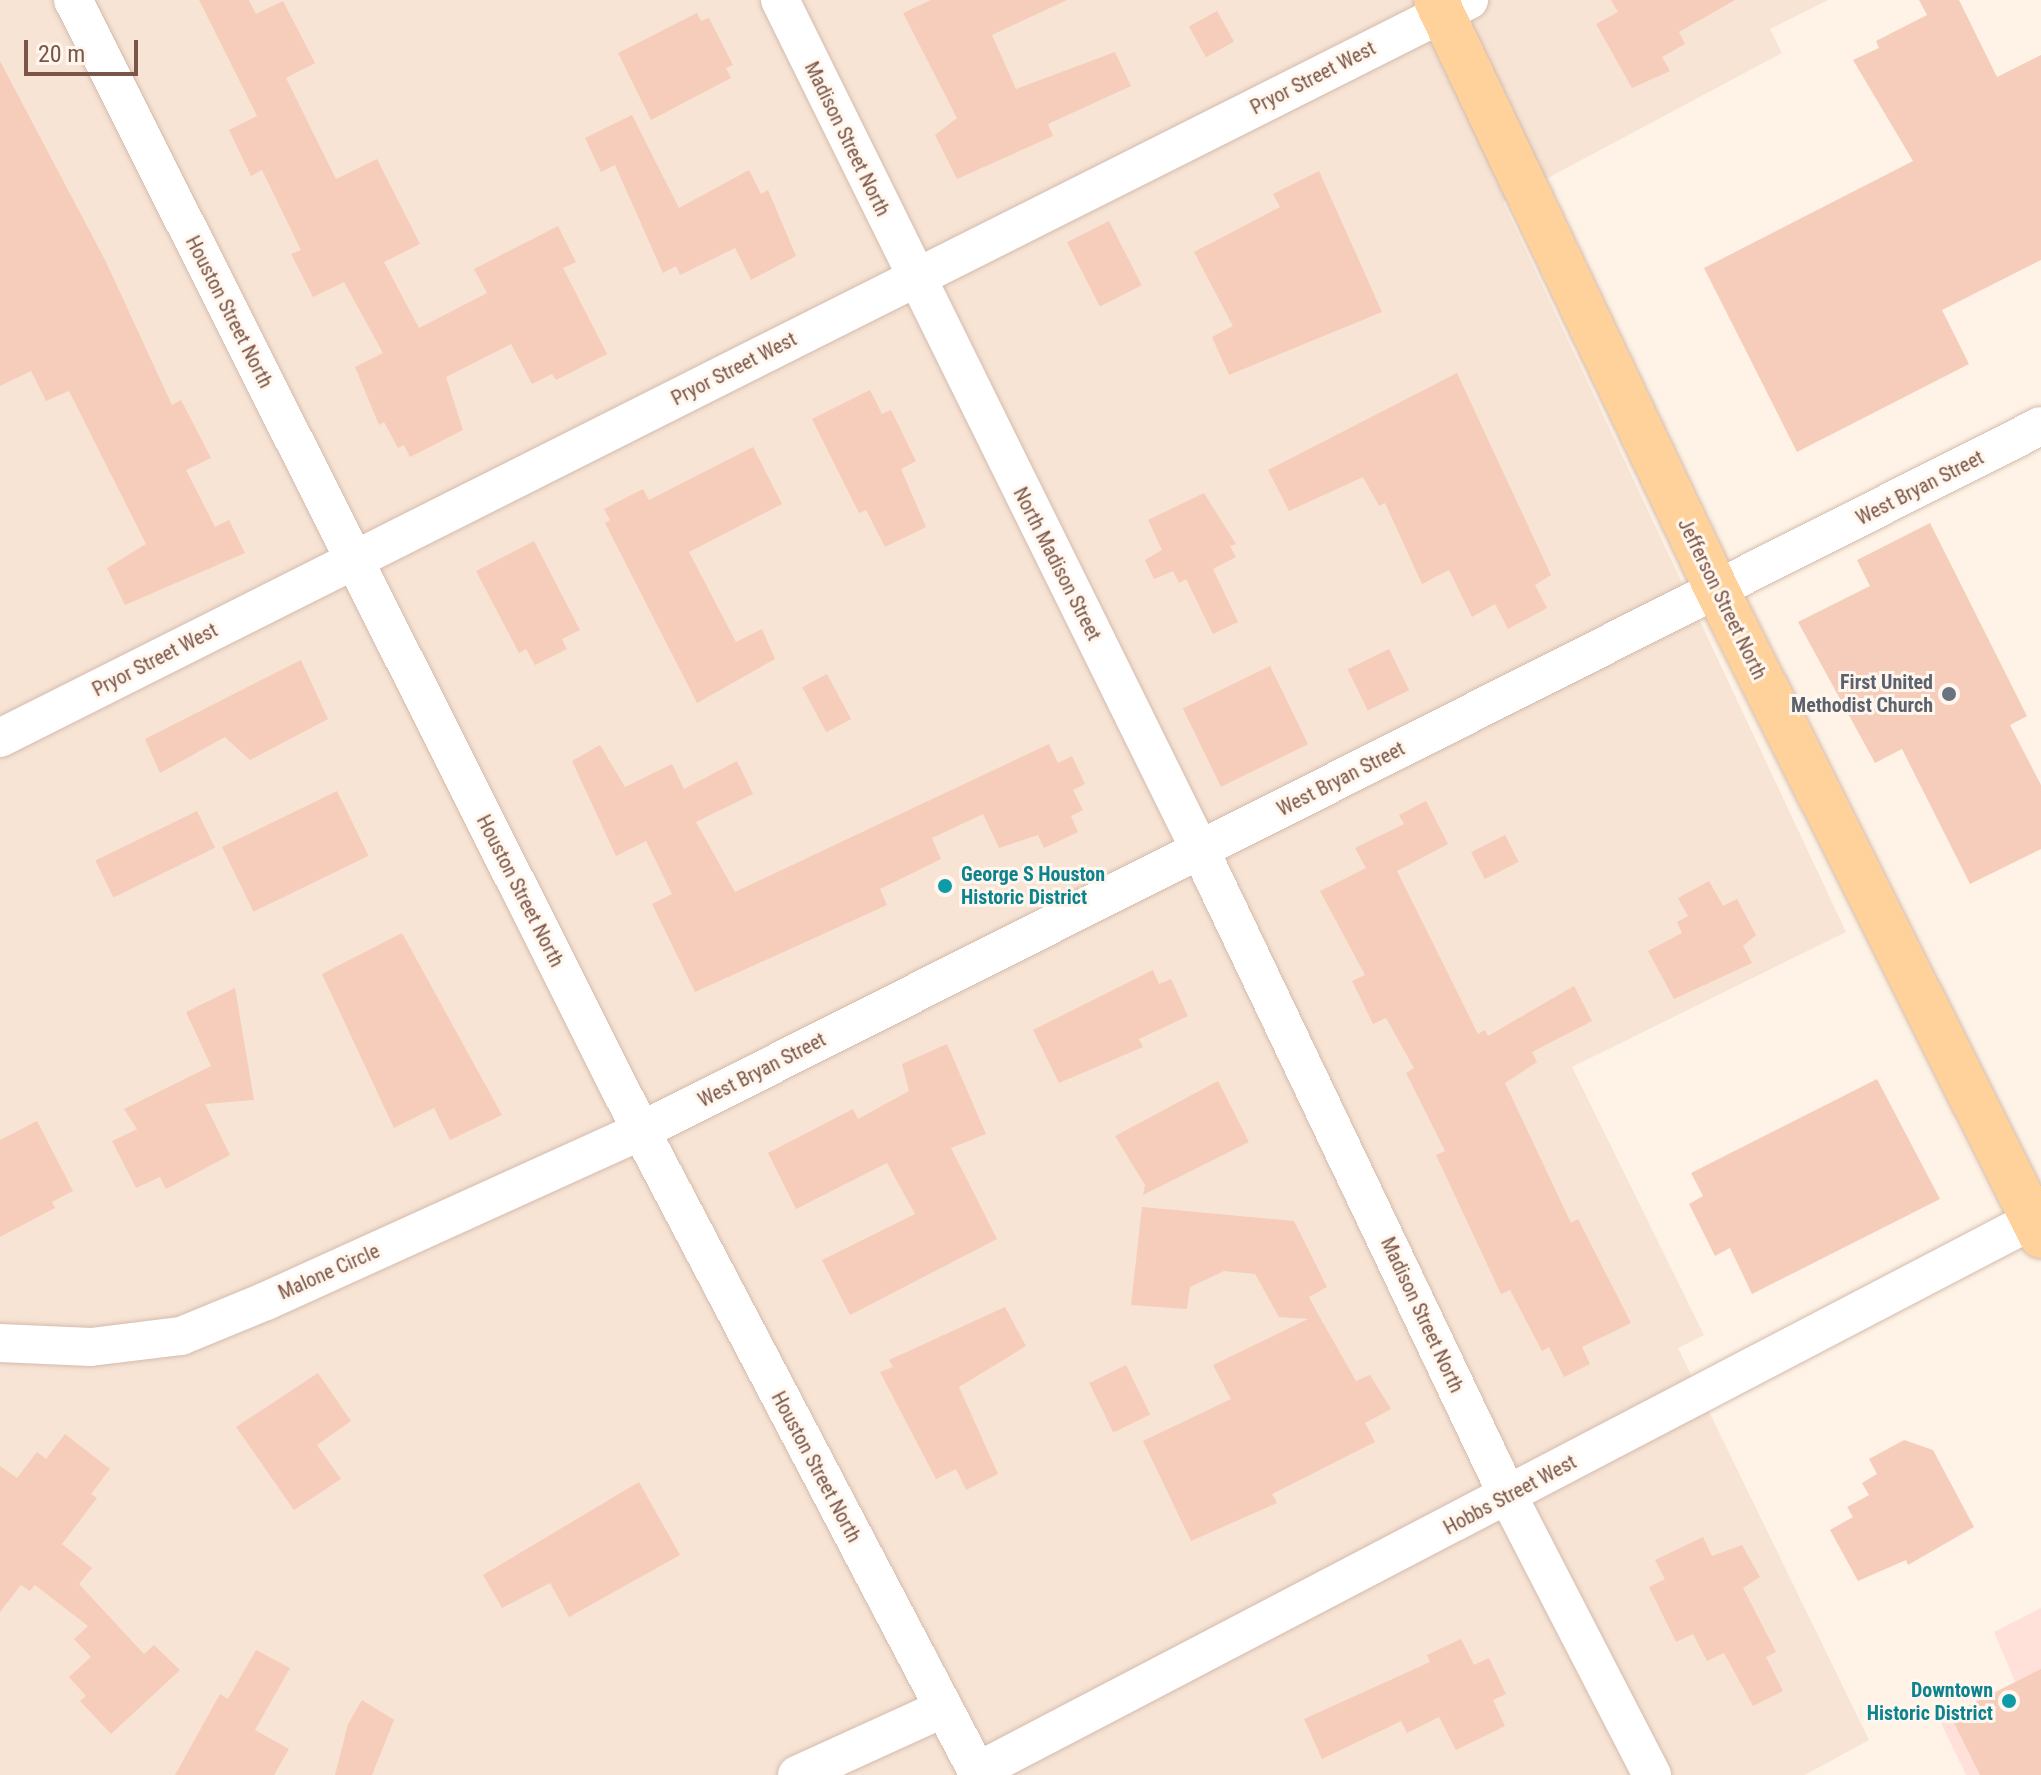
<!DOCTYPE html>
<style>
body{margin:0}
#map{position:relative;width:2041px;height:1775px;overflow:hidden;background:#fef3e6;font-family:"Roboto Condensed",sans-serif}
div>[style]{position:absolute}
[style*='--x']{left:calc(var(--x)*1px);top:calc(var(--y)*1px);width:calc(var(--w)*1px);rotate:calc(var(--a)*1deg)}
.residential>*{inset:0;background:#f7e4d4}
.commercial>*{inset:0;background:#ffe1d9}
.building>*{inset:0;background:#f6cdbb;transform-origin:0 0}
.roads{filter:drop-shadow(0 0 2px #d4bbad) drop-shadow(0 0 2px #d4bbad)}
.minor>*{height:38px;margin:-19px;padding:0 19px;transform-origin:19px;border-radius:19px;background:#fff}
.major>*{height:44px;margin:-22px;padding:0 22px;transform-origin:22px;border-radius:22px;background:#ffd29c}
.dots>*{width:22px;height:22px;translate:-50% -50%;box-sizing:border-box;border:4px solid #fff7ee;border-radius:50%}
span{translate:-50% -50%;white-space:nowrap;text-align:center;line-height:1.15;-webkit-text-stroke:6px #fff7ee;paint-order:stroke}
.street-label{font-size:20px;color:#7b5548}
.worship-label{font-size:20px;color:#5b616d;font-weight:700}
.right{translate:-100% -50%;text-align:right}
.culture-label{font-size:20px;color:#0d838f;font-weight:700}
.left{translate:0 -50%;text-align:left}
.scale{position:absolute;left:24px;top:40px;width:114px;height:36px;box-sizing:border-box;border:4px solid #7b5548;border-top:0;padding-left:10px;font-size:24px;line-height:28px;white-space:nowrap;color:#7b5548;-webkit-text-stroke:6px #fff7ee;paint-order:stroke}
</style>
<div id="map">
<div class="residential">
<i style="clip-path:polygon(0 0,1828px 0,1770px 29px,1782px 53px,1503px 202px,1846px 932px,1572px 1067px,1704px 1335px,1678px 1348px,1869px 1740px,1805px 1775px,0 1775px)"></i>
</div>
<div class="commercial">
<i style="clip-path:polygon(2041px 1608px,2041px 1775px,1966px 1775px,1940px 1721px,2015px 1682px,1994px 1632px)"></i>
</div>
<div class="building">
<i style="clip-path:polygon(199px 0,249px 0,256px 14px,283px 1px,315px 63px,286px 78px,336px 179px,377px 159px,420px 244px,384px 262px,419px 328px,487px 293px,474px 269px,558px 226px,576px 262px,563px 268px,607px 354px,556px 380px,552px 374px,532px 384px,511px 344px,446px 377px,463px 430px,410px 457px,404px 445px,398px 448px,384px 422px,379px 425px,355px 367px,383px 353px,344px 282px,313px 297px,291px 254px,301px 250px,262px 170px,251px 176px,229px 130px,257px 116px)"></i>
<i style="clip-path:polygon(931px 0,1067px 0,992px 35px,1016px 89px,1115px 52px,1131px 86px,1048px 124px,1053px 136px,957px 179px,935px 135px,957px 118px,903px 13px)"></i>
<i style="clip-path:polygon(1611px 0,1735px 0,1679px 32px,1685px 44px,1662px 57px,1670px 71px,1632px 88px,1596px 24px,1618px 12px)"></i>
<i style="clip-path:polygon(1919px 0,1959px 0,1997px 77px,2041px 55px,2041px 260px,1942px 310px,1969px 364px,1797px 452px,1704px 268px,1913px 161px,1853px 60px,1879px 48px,1876px 41px,1927px 15px)"></i>
<i style="left:1217px;top:11px;width:35px;height:32px;rotate:61deg"></i>
<i style="clip-path:polygon(697px 13px,701px 21px,709px 18px,733px 65px,726px 68px,731px 78px,651px 120px,618px 53px)"></i>
<i style="clip-path:polygon(0 61px,106px 262px,172px 405px,181px 400px,211px 458px,186px 470px,215px 527px,229px 520px,245px 553px,125px 605px,107px 568px,146px 544px,69px 391px,46px 401px,31px 371px,0 386px)"></i>
<i style="clip-path:polygon(632px 115px,679px 208px,749px 170px,761px 194px,768px 190px,796px 256px,751px 280px,735px 248px,680px 275px,676px 266px,663px 273px,615px 165px,601px 172px,585px 138px)"></i>
<i style="clip-path:polygon(1319px 171px,1382px 312px,1229px 375px,1212px 337px,1233px 326px,1194px 252px,1280px 207px,1273px 194px)"></i>
<i style="left:1109px;top:221px;width:72px;height:47px;rotate:63deg"></i>
<i style="clip-path:polygon(1457px 373px,1551px 575px,1535px 585px,1547px 608px,1508px 629px,1495px 604px,1472px 617px,1449px 570px,1422px 584px,1385px 503px,1379px 506px,1363px 477px,1289px 511px,1268px 470px)"></i>
<i style="clip-path:polygon(870px 390px,882px 414px,891px 410px,916px 461px,901px 469px,926px 527px,885px 547px,866px 510px,859px 513px,812px 419px)"></i>
<i style="clip-path:polygon(753px 447px,782px 504px,689px 552px,736px 642px,762px 629px,775px 659px,697px 703px,605px 523px,610px 520px,604px 509px,643px 489px,649px 500px)"></i>
<i style="clip-path:polygon(1204px 493px,1236px 544px,1230px 546px,1236px 557px,1213px 569px,1238px 622px,1213px 634px,1186px 579px,1179px 583px,1173px 571px,1154px 579px,1145px 560px,1162px 550px,1148px 520px)"></i>
<i style="clip-path:polygon(1930px 523px,2027px 716px,2010px 725px,2041px 785px,2041px 849px,1970px 884px,1902px 749px,1875px 763px,1798px 622px,1870px 586px,1857px 560px)"></i>
<i style="clip-path:polygon(534px 541px,580px 630px,562px 639px,567px 649px,535px 665px,526px 649px,519px 653px,476px 571px)"></i>
<i style="left:1389px;top:649px;width:46px;height:46px;rotate:64deg"></i>
<i style="clip-path:polygon(301px 660px,328px 719px,250px 760px,225px 737px,160px 773px,145px 739px)"></i>
<i style="left:1270px;top:666px;width:87px;height:97px;rotate:64deg"></i>
<i style="left:827px;top:674px;width:51px;height:28px;rotate:62deg"></i>
<i style="clip-path:polygon(1049px 744px,1058px 763px,1072px 756px,1085px 784px,1073px 790px,1083px 810px,1071px 816px,1078px 832px,1044px 848px,1038px 835px,999px 848px,983px 814px,932px 838px,941px 859px,880px 889px,887px 905px,695px 992px,652px 904px,672px 894px,646px 841px,616px 856px,572px 761px,600px 745px,625px 787px,672px 764px,684px 789px,737px 761px,753px 794px,696px 822px,735px 892px)"></i>
<i style="left:337px;top:791px;width:72px;height:128px;rotate:64deg"></i>
<i style="clip-path:polygon(1426px 801px,1448px 844px,1397px 871px,1478px 1034px,1485px 1030px,1488px 1036px,1574px 986px,1592px 1021px,1532px 1052px,1537px 1062px,1505px 1083px,1571px 1223px,1578px 1219px,1631px 1323px,1582px 1347px,1590px 1364px,1564px 1377px,1549px 1347px,1542px 1351px,1510px 1290px,1501px 1294px,1436px 1155px,1445px 1151px,1406px 1073px,1414px 1068px,1386px 1018px,1373px 1024px,1352px 981px,1365px 975px,1320px 891px,1366px 868px,1355px 848px,1404px 824px,1399px 815px)"></i>
<i style="left:197px;top:811px;width:41px;height:113px;rotate:64deg"></i>
<i style="left:1505px;top:835px;width:30px;height:38px;rotate:63deg"></i>
<i style="clip-path:polygon(1709px 881px,1723px 906px,1737px 899px,1756px 935px,1743px 946px,1752px 963px,1674px 999px,1648px 951px,1682px 933px,1677px 922px,1688px 916px,1678px 898px)"></i>
<i style="clip-path:polygon(402px 933px,502px 1115px,450px 1140px,434px 1108px,394px 1128px,322px 974px)"></i>
<i style="clip-path:polygon(1153px 970px,1159px 984px,1171px 979px,1188px 1016px,1139px 1039px,1143px 1047px,1059px 1083px,1033px 1030px)"></i>
<i style="clip-path:polygon(235px 988px,254px 1100px,205px 1104px,230px 1155px,166px 1189px,160px 1177px,136px 1188px,112px 1141px,137px 1129px,124px 1109px,211px 1066px,186px 1012px)"></i>
<i style="clip-path:polygon(947px 1044px,986px 1134px,951px 1148px,997px 1239px,850px 1315px,822px 1260px,915px 1214px,887px 1163px,796px 1209px,768px 1153px,853px 1109px,858px 1119px,909px 1091px,902px 1064px)"></i>
<i style="clip-path:polygon(1877px 1079px,1940px 1199px,1752px 1294px,1730px 1248px,1715px 1256px,1689px 1204px,1703px 1196px,1691px 1173px)"></i>
<i style="clip-path:polygon(1218px 1081px,1249px 1142px,1143px 1195px,1145px 1185px,1115px 1136px)"></i>
<i style="clip-path:polygon(37px 1121px,73px 1191px,52px 1202px,55px 1208px,0 1237px,0 1140px)"></i>
<i style="clip-path:polygon(1142px 1207px,1294px 1221px,1327px 1287px,1309px 1297px,1318px 1314px,1356px 1381px,1370px 1375px,1391px 1409px,1365px 1423px,1375px 1442px,1272px 1494px,1277px 1503px,1191px 1541px,1143px 1441px,1231px 1399px,1213px 1365px,1308px 1319px,1279px 1317px,1255px 1274px,1224px 1271px,1190px 1287px,1187px 1309px,1131px 1305px)"></i>
<i style="clip-path:polygon(1005px 1307px,1026px 1346px,959px 1387px,998px 1474px,966px 1490px,956px 1469px,936px 1479px,880px 1372px,893px 1367px,889px 1360px)"></i>
<i style="left:1126px;top:1365px;width:55px;height:41px;rotate:64deg"></i>
<i style="clip-path:polygon(318px 1373px,351px 1421px,317px 1445px,341px 1479px,294px 1510px,236px 1427px)"></i>
<i style="clip-path:polygon(65px 1434px,110px 1469px,91px 1494px,97px 1498px,62px 1544px,92px 1568px,79px 1584px,144px 1654px,154px 1645px,180px 1670px,111px 1734px,80px 1701px,86px 1696px,69px 1677px,91px 1657px,74px 1639px,88px 1626px,35px 1585px,30px 1591px,21px 1585px,0 1612px,0 1466px,17px 1478px,37px 1452px,46px 1459px)"></i>
<i style="clip-path:polygon(1904px 1440px,1933px 1450px,1974px 1527px,1908px 1565px,1906px 1560px,1858px 1581px,1830px 1530px,1853px 1517px,1847px 1507px,1869px 1495px,1862px 1483px,1877px 1474px,1869px 1459px)"></i>
<i style="clip-path:polygon(639px 1482px,680px 1555px,569px 1617px,550px 1583px,502px 1608px,483px 1575px)"></i>
<i style="clip-path:polygon(1703px 1537px,1712px 1556px,1742px 1545px,1760px 1577px,1743px 1588px,1776px 1652px,1766px 1657px,1783px 1691px,1753px 1706px,1724px 1653px,1707px 1661px,1693px 1634px,1676px 1642px,1649px 1587px,1665px 1579px,1655px 1560px)"></i>
<i style="clip-path:polygon(1461px 1639px,1474px 1665px,1489px 1658px,1506px 1694px,1493px 1700px,1505px 1726px,1456px 1750px,1439px 1717px,1407px 1733px,1401px 1721px,1322px 1759px,1304px 1719px,1430px 1662px,1427px 1655px)"></i>
<i style="clip-path:polygon(256px 1650px,290px 1668px,255px 1730px,289px 1749px,274px 1775px,175px 1775px,220px 1694px,228px 1699px)"></i>
<i style="clip-path:polygon(2041px 1669px,2041px 1775px,1980px 1775px,1950px 1715px)"></i>
<i style="clip-path:polygon(362px 1700px,394px 1720px,372px 1775px,335px 1775px,348px 1724px)"></i>
</div>
<div class="roads">
<div class="minor">
<i style="--x:73;--y:0;--w:1266;--a:63.33"></i>
<i style="--x:641;--y:1131;--w:727;--a:62.31"></i>
<i style="--x:780;--y:0;--w:948;--a:63.71"></i>
<i style="--x:1200;--y:850;--w:716;--a:64.51"></i>
<i style="--x:1508;--y:1496;--w:314;--a:62.7"></i>
<i style="--x:0;--y:738;--w:1644;--a:-26.67"></i>
<i style="--x:0;--y:1343;--w:91;--a:2.5"></i>
<i style="--x:91;--y:1347;--w:91;--a:-7"></i>
<i style="--x:181;--y:1336;--w:92;--a:-22.4"></i>
<i style="--x:266;--y:1301;--w:412;--a:-24.4"></i>
<i style="--x:641;--y:1131;--w:1567;--a:-26.73"></i>
<i style="--x:978;--y:1771;--w:1190;--a:-27.58"></i>
<i style="--x:797;--y:1775;--w:159;--a:-24.5"></i>
</div>
<div class="major">
<i style="--x:1436;--y:0;--w:653;--a:64.53"></i>
<i style="--x:1717;--y:590;--w:723;--a:63.36"></i>
</div>
</div>
<div class="dots">
<i style="left:1949px;top:694px;background:#6b7280"></i>
<i style="left:945px;top:886px;background:#0f9aa8"></i>
<i style="left:2009px;top:1701px;background:#0f9aa8"></i>
</div>
<div class="street-label">
<span style="left:1313px;top:78px;rotate:-27deg">Pryor Street West</span>
<span style="left:847px;top:139px;rotate:64deg">Madison Street North</span>
<span style="left:229px;top:312px;rotate:63deg">Houston Street North</span>
<span style="left:734px;top:369px;rotate:-27deg">Pryor Street West</span>
<span style="left:1920px;top:488px;rotate:-27deg">West Bryan Street</span>
<span style="left:1057px;top:564px;rotate:63deg">North Madison Street</span>
<span style="left:1722px;top:599px;rotate:64deg">Jefferson Street North</span>
<span style="left:155px;top:660px;rotate:-27deg">Pryor Street West</span>
<span style="left:1341px;top:779px;rotate:-27deg">West Bryan Street</span>
<span style="left:520px;top:891px;rotate:63deg">Houston Street North</span>
<span style="left:762px;top:1070px;rotate:-27deg">West Bryan Street</span>
<span style="left:329px;top:1272px;rotate:-24deg">Malone Circle</span>
<span style="left:1422px;top:1315px;rotate:65deg">Madison Street North</span>
<span style="left:816px;top:1467px;rotate:62deg">Houston Street North</span>
<span style="left:1510px;top:1495px;rotate:-28deg">Hobbs Street West</span>
</div>
<div class="worship-label">
<span class="right" style="left:1933px;top:694px">First United<br>Methodist Church</span>
</div>
<div class="culture-label">
<span class="left" style="left:961px;top:886px">George S Houston<br>Historic District</span>
<span class="right" style="left:1993px;top:1702px">Downtown<br>Historic District</span>
</div>
<div class="scale">20 m</div>
</div>
